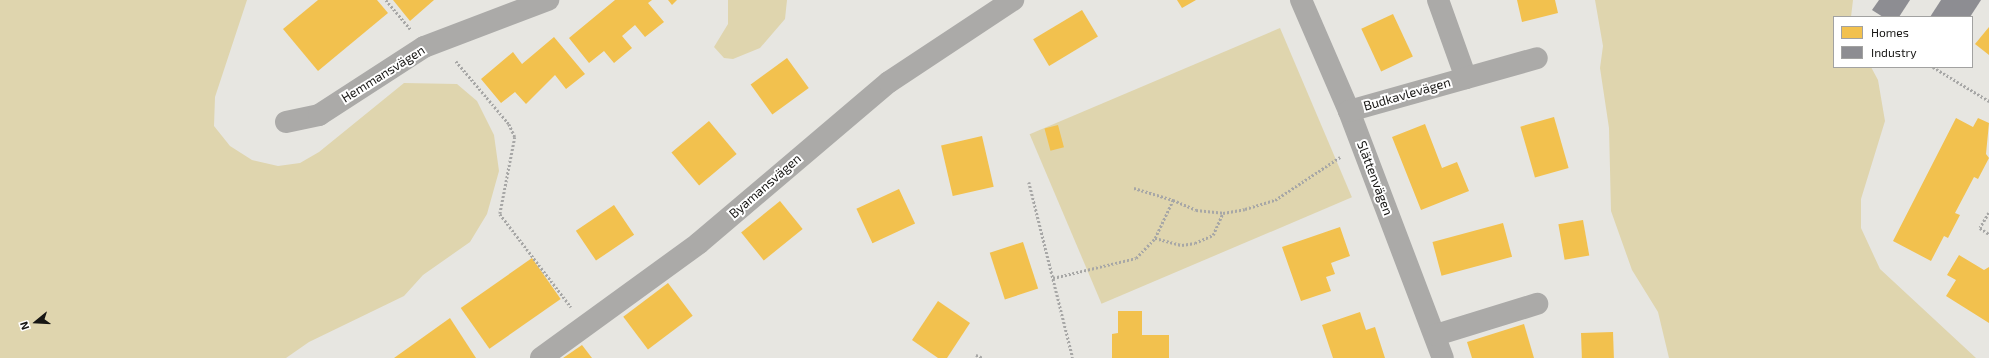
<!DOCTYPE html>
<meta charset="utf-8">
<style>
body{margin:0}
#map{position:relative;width:1989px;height:358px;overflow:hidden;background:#e7e6e1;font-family:"Exo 2",sans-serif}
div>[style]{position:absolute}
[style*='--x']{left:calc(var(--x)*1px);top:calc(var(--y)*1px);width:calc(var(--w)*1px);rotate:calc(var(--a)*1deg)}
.green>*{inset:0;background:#dfd5ae;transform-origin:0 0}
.homes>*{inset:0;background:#f2c14e;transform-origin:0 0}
.industry>*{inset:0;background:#8d8d92}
.path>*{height:2.5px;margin-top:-1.25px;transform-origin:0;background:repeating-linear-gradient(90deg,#a7a7a6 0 2px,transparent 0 4px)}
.minor>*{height:22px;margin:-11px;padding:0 11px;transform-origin:11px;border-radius:11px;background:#abaaa8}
span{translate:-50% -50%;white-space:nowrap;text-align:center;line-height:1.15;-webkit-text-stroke:4px #fff;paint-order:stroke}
.street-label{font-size:13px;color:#171614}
.legend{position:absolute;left:1833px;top:16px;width:140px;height:52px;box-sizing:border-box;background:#fff;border:1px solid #a2a2a1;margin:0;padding:5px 7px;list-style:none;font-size:12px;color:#171614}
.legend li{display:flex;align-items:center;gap:8px;height:20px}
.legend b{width:20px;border:1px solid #a2a2a1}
.north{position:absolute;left:16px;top:302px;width:40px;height:40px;-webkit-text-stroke:3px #fff;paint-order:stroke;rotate:252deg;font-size:11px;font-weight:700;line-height:16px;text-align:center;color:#171614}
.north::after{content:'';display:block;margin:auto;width:14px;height:18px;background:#171614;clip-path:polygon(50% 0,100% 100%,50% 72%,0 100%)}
</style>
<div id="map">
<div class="green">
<i style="clip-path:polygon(0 0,247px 0,215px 97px,214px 126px,230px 146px,252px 160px,278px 166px,300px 163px,319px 152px,404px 83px,457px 84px,477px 101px,494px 135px,499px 171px,487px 214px,470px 242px,423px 275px,404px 296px,309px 342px,286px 358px,0 358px)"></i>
<i style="clip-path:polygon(728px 0,787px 0,785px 19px,760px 48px,733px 59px,724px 58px,714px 47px,728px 24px)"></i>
<i style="clip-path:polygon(1595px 0,1853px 0,1851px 17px,1834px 17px,1834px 67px,1871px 67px,1878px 80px,1885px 121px,1861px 199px,1861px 228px,1880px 269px,1976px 358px,1669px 358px,1658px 312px,1632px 270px,1611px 211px,1609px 128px,1600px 68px,1603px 46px)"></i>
<i style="left:1280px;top:28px;width:184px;height:272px;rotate:67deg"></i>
</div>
<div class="homes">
<i style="clip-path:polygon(318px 0,377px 0,388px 13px,318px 71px,283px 29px)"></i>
<i style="clip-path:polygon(393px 0,434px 0,410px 21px)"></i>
<i style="clip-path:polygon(615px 0,652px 0,648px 3px,664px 22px,645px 37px,635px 25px,622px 36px,632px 48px,614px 63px,604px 51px,589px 63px,569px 38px)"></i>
<i style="clip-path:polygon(668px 0,677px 0,672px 5px)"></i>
<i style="clip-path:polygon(1177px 0,1196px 0,1182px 8px)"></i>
<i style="clip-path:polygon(1517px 0,1555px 0,1558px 13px,1522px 22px)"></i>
<i style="left:1082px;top:10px;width:31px;height:57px;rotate:59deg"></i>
<i style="left:1393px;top:14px;width:47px;height:35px;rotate:65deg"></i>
<i style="clip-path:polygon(1989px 27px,1989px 55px,1975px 44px)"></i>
<i style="clip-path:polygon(554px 37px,585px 74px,566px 89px,555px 75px,526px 104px,515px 92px,501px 103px,481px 79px,513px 52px,522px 64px)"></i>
<i style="left:787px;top:58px;width:37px;height:45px;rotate:54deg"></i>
<i style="left:1554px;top:117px;width:53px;height:35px;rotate:74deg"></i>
<i style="clip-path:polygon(1956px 118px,1973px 127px,1978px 118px,1989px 123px,1986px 154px,1989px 158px,1978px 179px,1974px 177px,1955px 213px,1960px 215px,1948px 238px,1944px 236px,1931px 261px,1893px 241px)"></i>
<i style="left:709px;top:121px;width:43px;height:49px;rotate:50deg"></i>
<i style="clip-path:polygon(1425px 124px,1442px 168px,1457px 162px,1469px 191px,1421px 210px,1392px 137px)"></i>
<i style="left:1058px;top:125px;width:23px;height:14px;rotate:75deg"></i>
<i style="left:982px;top:136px;width:52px;height:42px;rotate:77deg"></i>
<i style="left:899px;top:189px;width:38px;height:47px;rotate:65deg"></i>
<i style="left:780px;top:201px;width:36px;height:50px;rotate:51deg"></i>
<i style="left:614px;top:205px;width:36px;height:46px;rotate:56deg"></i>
<i style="left:1583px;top:220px;width:36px;height:25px;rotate:80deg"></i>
<i style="left:1503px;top:223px;width:35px;height:73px;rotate:75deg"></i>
<i style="clip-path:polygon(1340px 227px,1350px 256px,1331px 263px,1335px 274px,1326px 277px,1331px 291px,1301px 301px,1282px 247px)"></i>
<i style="left:1023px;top:242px;width:49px;height:35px;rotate:72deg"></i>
<i style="clip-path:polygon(1959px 255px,1984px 270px,1989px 267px,1989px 323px,1946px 296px,1956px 280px,1947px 275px)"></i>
<i style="left:532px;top:258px;width:50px;height:87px;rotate:55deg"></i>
<i style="left:668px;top:283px;width:41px;height:56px;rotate:53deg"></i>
<i style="clip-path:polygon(938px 301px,970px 323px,947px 358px,938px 358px,912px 340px)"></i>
<i style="clip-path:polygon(1118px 311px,1142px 311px,1142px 335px,1169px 335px,1169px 358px,1112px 358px,1112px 334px,1118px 333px)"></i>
<i style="clip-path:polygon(1360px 312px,1366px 330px,1375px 327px,1385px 358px,1333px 358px,1322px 325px)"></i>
<i style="clip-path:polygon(450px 318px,476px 358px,394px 358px)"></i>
<i style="clip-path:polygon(1524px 324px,1534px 358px,1472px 358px,1467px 342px)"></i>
<i style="left:1613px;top:332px;width:26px;height:32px;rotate:88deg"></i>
<i style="clip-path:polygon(582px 345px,592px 358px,563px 358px)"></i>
</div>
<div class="industry">
<i style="clip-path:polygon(1879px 0,1910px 0,1899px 17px,1883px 17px,1872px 10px)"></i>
<i style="clip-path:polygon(1941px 0,1981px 0,1970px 17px,1930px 17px)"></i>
</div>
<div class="path">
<i style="--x:386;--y:0;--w:38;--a:50"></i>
<i style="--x:456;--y:61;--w:82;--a:49.9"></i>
<i style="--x:509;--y:124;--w:14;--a:65"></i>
<i style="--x:515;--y:137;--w:78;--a:101"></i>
<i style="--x:500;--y:214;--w:117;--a:52.6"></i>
<i style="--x:1933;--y:67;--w:66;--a:31.3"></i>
<i style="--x:1029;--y:182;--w:181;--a:76"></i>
<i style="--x:1134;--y:188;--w:41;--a:17.1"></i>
<i style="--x:1989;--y:213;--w:17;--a:121"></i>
<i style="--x:1980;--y:228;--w:11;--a:34"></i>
<i style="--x:1155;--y:238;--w:28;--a:15"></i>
<i style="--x:1182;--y:245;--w:13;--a:-9"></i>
<i style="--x:1195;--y:243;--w:20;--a:-24"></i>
<i style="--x:1213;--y:235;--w:24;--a:-66"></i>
<i style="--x:1053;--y:278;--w:85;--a:-13.5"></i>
<i style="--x:1136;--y:258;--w:28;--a:-46"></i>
<i style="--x:1155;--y:238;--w:42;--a:-64.7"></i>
<i style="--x:1173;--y:200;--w:25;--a:23"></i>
<i style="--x:1196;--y:210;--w:27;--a:6"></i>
<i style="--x:1223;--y:213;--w:22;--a:-10"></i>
<i style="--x:1245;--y:209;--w:31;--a:-17"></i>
<i style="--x:1275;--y:200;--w:78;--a:-33.5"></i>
<i style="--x:976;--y:355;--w:8;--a:23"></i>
</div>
<div class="minor">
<i style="--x:1301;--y:0;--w:121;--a:66.6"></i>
<i style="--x:1349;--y:111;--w:264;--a:69.2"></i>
<i style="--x:1438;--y:0;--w:83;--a:70.3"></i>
<i style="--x:1349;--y:111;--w:195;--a:-15.7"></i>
<i style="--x:286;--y:122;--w:34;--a:-12"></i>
<i style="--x:319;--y:115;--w:125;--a:-32.9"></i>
<i style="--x:424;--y:47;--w:133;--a:-20.8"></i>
<i style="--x:1436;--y:335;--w:106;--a:-17.1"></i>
<i style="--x:541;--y:358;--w:195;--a:-36"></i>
<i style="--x:699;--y:243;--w:249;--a:-40.3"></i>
<i style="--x:889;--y:82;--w:149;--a:-33.5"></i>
</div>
<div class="street-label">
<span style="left:383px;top:74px;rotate:-32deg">Hemmansvägen</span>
<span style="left:1407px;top:94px;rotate:-16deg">Budkavlevägen</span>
<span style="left:1375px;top:178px;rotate:69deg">Slättenvägen</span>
<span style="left:765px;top:186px;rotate:-41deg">Byamansvägen</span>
</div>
<ul class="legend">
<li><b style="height:11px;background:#f2c14e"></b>Homes</li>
<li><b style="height:11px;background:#8d8d92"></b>Industry</li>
</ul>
<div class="north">N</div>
</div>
